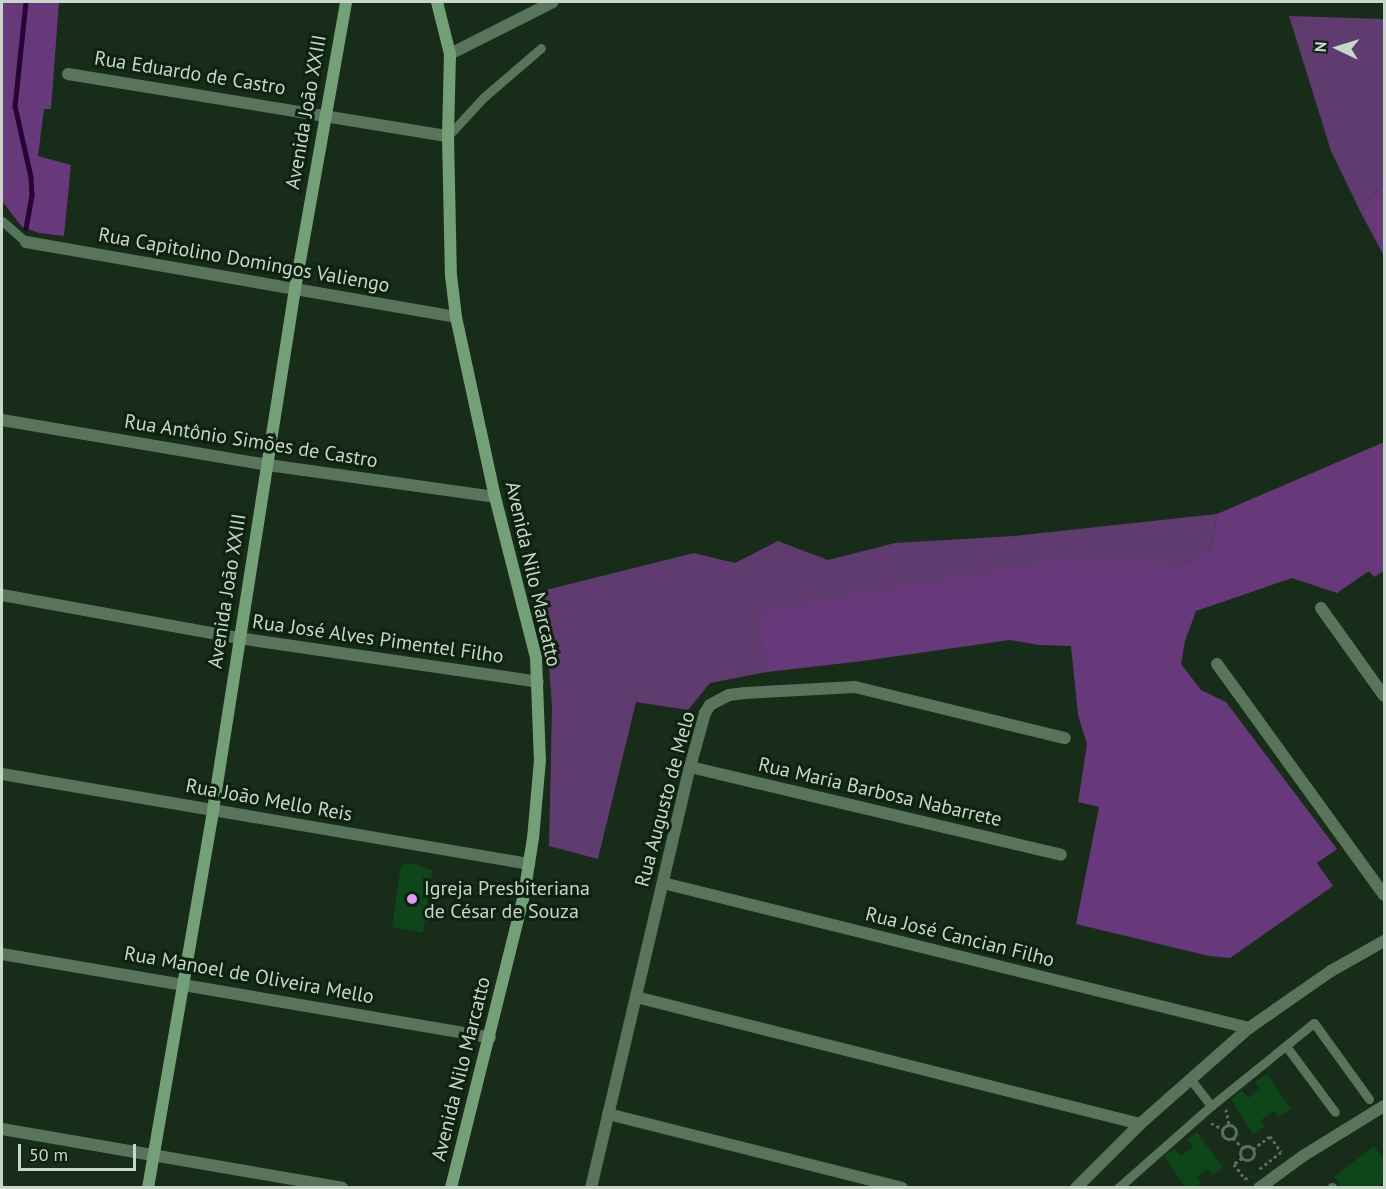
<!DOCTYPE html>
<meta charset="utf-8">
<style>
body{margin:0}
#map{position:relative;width:1386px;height:1189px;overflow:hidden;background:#172c19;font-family:"PT Sans",sans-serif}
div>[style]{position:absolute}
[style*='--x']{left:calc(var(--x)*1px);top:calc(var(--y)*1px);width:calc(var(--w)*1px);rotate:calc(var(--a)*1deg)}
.green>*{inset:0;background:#603b6f}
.forest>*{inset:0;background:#67387a}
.stream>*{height:4.5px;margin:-2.25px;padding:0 2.25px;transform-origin:2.25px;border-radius:2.25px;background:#270434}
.building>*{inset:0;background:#0e4519}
.path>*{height:3px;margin-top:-1.5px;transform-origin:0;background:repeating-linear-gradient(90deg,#5c6e5d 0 3px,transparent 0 6px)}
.path>.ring{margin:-1.5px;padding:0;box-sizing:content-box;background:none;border:3px solid #5c6e5d;border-radius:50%}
.lane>*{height:9px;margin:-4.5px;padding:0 4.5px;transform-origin:4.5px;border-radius:4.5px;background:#58745a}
.street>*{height:12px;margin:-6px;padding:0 6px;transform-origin:6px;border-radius:6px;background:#58745a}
.secondary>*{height:12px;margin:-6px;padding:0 6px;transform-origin:6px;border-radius:6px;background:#73a076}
.dots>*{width:16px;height:16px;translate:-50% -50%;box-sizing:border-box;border:3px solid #0e2210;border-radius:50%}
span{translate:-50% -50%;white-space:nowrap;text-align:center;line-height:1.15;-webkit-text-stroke:6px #0e2210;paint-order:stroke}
.street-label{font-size:20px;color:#c9d6ca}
.poi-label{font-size:20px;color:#c9d6ca}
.left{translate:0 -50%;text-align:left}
.frame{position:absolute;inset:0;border:3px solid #c9d6ca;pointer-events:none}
.north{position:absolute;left:1308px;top:18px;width:60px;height:60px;-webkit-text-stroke:4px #0e2210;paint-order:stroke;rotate:274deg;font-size:16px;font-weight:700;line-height:24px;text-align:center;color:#c9d6ca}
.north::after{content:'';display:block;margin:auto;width:21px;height:27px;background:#c9d6ca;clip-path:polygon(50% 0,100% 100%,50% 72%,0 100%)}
.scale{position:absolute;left:18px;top:1144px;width:118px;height:27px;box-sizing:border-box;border:3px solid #c9d6ca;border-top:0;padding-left:8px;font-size:18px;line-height:21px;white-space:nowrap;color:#c9d6ca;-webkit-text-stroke:4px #0e2210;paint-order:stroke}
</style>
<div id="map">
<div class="green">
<i style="clip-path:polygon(1289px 16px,1384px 19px,1384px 182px,1361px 213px,1331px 151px)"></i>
<i style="clip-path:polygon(1217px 514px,1212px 547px,1183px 565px,761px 612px,767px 672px,710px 683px,688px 710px,636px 702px,598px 859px,549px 846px,552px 708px,548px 653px,534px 593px,694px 553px,735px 563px,778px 541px,828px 560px,895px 543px,1014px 536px)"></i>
</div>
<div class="forest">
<i style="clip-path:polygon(2px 2px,59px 2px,51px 109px,44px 109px,38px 156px,71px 165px,64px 236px,39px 233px,22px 227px,2px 201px)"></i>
<i style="clip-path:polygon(1384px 182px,1384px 256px,1361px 213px)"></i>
<i style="clip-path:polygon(1384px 442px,1384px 571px,1374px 577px,1369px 571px,1337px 593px,1292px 578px,1196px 611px,1185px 641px,1181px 664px,1201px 690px,1226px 702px,1337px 849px,1317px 863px,1333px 886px,1230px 958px,1209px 956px,1076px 924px,1099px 807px,1078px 802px,1087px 744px,1078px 715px,1071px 646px,1039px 645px,1010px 640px,863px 661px,767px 672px,760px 612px,1060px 560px,1183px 565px,1212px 547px,1217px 514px)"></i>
</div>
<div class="stream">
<i style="--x:26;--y:2;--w:105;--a:96"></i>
<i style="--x:15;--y:106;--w:73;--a:77.3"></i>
<i style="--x:31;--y:177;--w:18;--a:87"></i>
<i style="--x:32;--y:195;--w:34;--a:100"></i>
</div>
<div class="building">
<i style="clip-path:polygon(411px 863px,432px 870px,423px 933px,392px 927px,401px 865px)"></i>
<i style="clip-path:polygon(1267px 1074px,1291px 1109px,1279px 1117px,1274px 1111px,1261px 1120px,1265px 1126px,1253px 1135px,1231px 1099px,1242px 1090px,1248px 1098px,1260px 1089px,1255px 1082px)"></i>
<i style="clip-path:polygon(1197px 1132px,1223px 1168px,1213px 1175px,1208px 1169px,1197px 1177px,1201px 1183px,1195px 1188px,1186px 1188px,1164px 1156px,1175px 1148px,1181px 1156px,1193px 1147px,1187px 1139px)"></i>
<i style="clip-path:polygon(1374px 1146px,1384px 1160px,1384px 1181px,1376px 1188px,1342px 1188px,1334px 1177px)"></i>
</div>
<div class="path">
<i style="--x:1226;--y:1109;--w:16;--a:79"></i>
<i style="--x:1211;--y:1123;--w:13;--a:27"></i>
<i class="ring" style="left:1222px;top:1125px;width:11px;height:11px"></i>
<i style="--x:1233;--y:1138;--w:13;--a:45"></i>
<i class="ring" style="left:1240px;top:1146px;width:11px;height:11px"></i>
<i style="--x:1253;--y:1149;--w:21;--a:-37"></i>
<i style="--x:1270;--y:1136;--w:19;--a:55"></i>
<i style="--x:1281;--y:1152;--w:29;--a:142"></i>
<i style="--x:1242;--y:1158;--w:10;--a:143"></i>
<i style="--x:1234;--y:1164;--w:19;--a:54"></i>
<i style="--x:1245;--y:1179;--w:6;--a:-39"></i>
</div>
<div class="lane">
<i style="--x:448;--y:136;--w:53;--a:-47.3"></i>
<i style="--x:484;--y:97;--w:75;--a:-40.7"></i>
<i style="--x:2;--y:221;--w:32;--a:41"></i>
<i style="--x:1286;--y:1046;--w:82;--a:53.4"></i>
<i style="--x:1191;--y:1080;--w:33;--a:52"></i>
<i style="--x:1211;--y:1106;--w:132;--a:-38.9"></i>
<i style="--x:1314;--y:1023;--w:94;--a:54.1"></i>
<i style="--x:1332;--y:1187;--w:1;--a:90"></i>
<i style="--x:1118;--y:1188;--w:124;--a:-41.4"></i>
</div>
<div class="street">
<i style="--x:450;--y:54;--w:115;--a:-26.8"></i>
<i style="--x:68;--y:74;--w:385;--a:9.3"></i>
<i style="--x:26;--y:242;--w:436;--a:9.9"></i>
<i style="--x:2;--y:420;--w:270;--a:9.6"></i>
<i style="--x:268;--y:465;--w:229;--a:8"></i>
<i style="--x:2;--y:595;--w:240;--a:10.3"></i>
<i style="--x:238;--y:638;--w:303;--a:8.3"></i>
<i style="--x:1321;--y:608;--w:108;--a:54.4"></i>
<i style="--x:1217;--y:664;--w:285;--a:54.1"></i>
<i style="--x:690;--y:767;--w:381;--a:13.3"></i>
<i style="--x:2;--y:774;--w:535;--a:9.69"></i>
<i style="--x:663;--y:883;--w:604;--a:13.9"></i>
<i style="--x:2;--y:954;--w:495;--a:9.7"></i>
<i style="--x:636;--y:997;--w:520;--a:14.14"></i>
<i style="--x:608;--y:1114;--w:303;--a:14.1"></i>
<i style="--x:2;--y:1129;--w:345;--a:9.8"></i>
<i style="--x:591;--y:1188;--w:432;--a:-76.8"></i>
<i style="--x:690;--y:767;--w:56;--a:-74.5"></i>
<i style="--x:705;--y:713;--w:9;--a:-58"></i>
<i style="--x:710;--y:705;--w:21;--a:-28"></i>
<i style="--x:729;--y:695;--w:16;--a:-7"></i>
<i style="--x:745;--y:693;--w:110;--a:-3.1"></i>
<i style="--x:855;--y:687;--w:216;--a:13.7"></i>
<i style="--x:1076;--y:1188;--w:91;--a:-45"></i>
<i style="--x:1140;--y:1124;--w:145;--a:-41.4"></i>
<i style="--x:1249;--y:1028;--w:100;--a:-34.8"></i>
<i style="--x:1331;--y:971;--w:61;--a:-29.5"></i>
<i style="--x:1259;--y:1188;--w:54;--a:-36"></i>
<i style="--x:1303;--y:1156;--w:95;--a:-31.7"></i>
</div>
<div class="secondary">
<i style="--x:437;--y:2;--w:54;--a:76"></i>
<i style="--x:450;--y:54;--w:82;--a:91.4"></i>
<i style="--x:448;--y:136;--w:139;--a:88.8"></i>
<i style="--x:451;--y:275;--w:42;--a:83.2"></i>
<i style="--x:456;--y:317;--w:184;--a:77.8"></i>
<i style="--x:495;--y:497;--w:166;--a:75.7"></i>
<i style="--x:536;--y:658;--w:102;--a:87.8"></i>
<i style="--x:540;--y:760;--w:78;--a:95.1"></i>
<i style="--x:533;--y:838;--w:58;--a:99"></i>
<i style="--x:524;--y:895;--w:302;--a:104"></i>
<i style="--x:148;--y:1188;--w:384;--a:-80.2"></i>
<i style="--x:213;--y:810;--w:527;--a:-81.06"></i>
<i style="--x:295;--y:289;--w:291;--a:-79.9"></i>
</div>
<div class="dots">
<i style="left:412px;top:899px;background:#da9af6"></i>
</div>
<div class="street-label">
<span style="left:190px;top:73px;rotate:9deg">Rua Eduardo de Castro</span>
<span style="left:306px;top:112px;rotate:-80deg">Avenida João XXIII</span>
<span style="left:244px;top:260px;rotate:10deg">Rua Capitolino Domingos Valiengo</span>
<span style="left:251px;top:441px;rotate:9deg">Rua Antônio Simões de Castro</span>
<span style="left:533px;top:574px;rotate:77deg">Avenida Nilo Marcatto</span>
<span style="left:227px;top:591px;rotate:-81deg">Avenida João XXIII</span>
<span style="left:378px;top:639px;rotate:8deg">Rua José Alves Pimentel Filho</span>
<span style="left:880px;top:792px;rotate:13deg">Rua Maria Barbosa Nabarrete</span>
<span style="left:665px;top:799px;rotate:-75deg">Rua Augusto de Melo</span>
<span style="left:269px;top:800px;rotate:10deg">Rua João Mello Reis</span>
<span style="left:960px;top:937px;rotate:14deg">Rua José Cancian Filho</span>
<span style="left:249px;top:975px;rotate:10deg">Rua Manoel de Oliveira Mello</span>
<span style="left:461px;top:1069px;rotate:-76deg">Avenida Nilo Marcatto</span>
</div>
<div class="poi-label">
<span class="left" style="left:424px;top:900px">Igreja Presbiteriana<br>de César de Souza</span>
</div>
<div class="frame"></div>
<div class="north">N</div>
<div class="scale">50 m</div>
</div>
